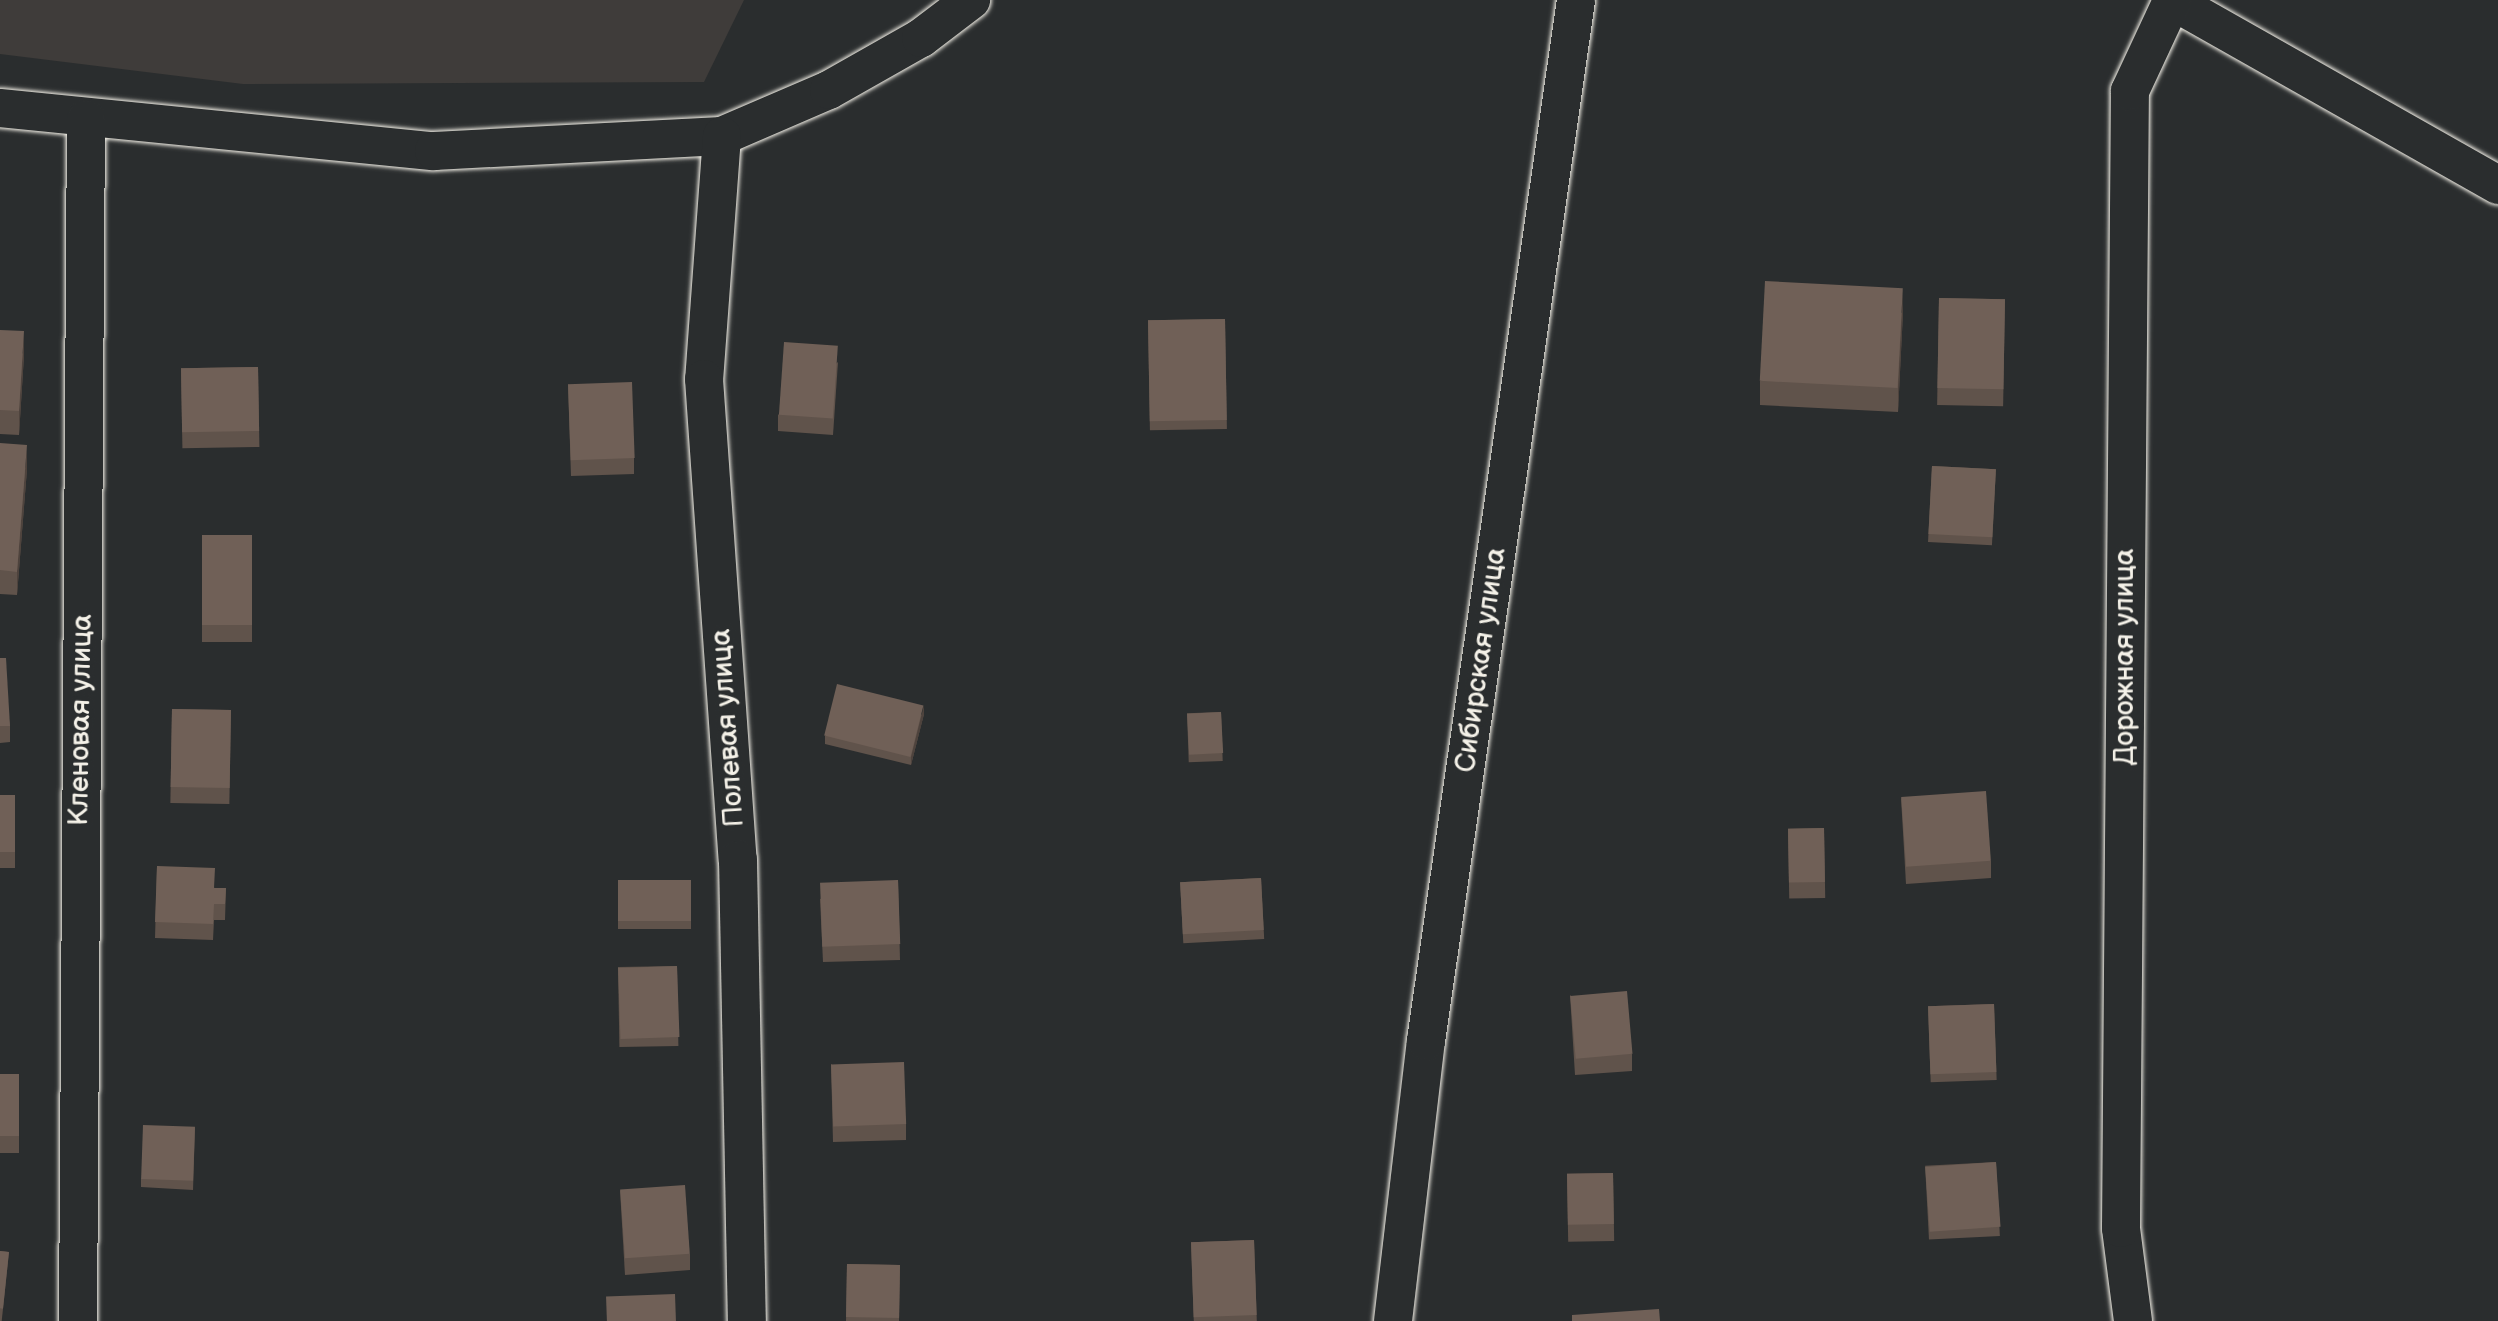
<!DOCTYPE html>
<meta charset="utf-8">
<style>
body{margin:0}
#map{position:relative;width:2498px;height:1321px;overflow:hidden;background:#2a2d2e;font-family:"Balsamiq Sans",sans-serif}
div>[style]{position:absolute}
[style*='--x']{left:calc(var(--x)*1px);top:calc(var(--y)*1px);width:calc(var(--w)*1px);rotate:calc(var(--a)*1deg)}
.built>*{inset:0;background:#3f3c3a}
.roads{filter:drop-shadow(0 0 2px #f4f1e8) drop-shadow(0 0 2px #f4f1e8)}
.street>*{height:38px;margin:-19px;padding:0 19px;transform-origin:19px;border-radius:19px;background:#2a2d2e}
.wall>*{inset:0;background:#60534b;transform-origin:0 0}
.shaded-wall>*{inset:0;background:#4e433d}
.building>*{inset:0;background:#706057;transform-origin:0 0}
span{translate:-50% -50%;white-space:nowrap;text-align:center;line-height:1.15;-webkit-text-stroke:10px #2a2d2e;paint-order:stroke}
.street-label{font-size:28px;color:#f4f1e8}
</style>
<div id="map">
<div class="built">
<i style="clip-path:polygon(0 0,744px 0,704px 82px,243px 84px,0 54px)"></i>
</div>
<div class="roads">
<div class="street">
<i style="--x:2171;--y:0;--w:376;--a:29.5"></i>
<i style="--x:0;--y:108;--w:436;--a:5.7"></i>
<i style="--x:434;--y:151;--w:288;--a:-3"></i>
<i style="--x:722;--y:136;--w:116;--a:-23.3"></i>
<i style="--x:829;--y:90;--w:106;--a:-29.5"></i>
<i style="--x:921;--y:38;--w:63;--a:-37.2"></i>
<i style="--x:722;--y:136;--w:244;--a:94.2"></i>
<i style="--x:704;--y:379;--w:482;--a:86"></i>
<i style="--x:738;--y:860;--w:461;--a:88.9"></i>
<i style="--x:78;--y:1321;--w:1202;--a:-89.62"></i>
<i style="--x:1393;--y:1321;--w:282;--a:-83.3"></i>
<i style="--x:1426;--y:1041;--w:1052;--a:-81.8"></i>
<i style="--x:2133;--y:1321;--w:94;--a:-97.4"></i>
<i style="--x:2121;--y:1228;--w:1137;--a:-89.55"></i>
<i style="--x:2130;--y:91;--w:99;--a:-65"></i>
</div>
</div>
<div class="wall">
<i style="left:1939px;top:298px;width:66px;height:107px;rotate:1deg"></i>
<i style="clip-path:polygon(1903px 312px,1898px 412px,1760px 405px,1760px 381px)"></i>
<i style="left:1225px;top:319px;width:110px;height:77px;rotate:89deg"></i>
<i style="clip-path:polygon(0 330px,24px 355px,19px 435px,0 434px)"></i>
<i style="clip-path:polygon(838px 362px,833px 435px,778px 431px,778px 415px)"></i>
<i style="left:258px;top:367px;width:80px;height:77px;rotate:89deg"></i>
<i style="clip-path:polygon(568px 384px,634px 458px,634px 474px,571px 476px)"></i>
<i style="clip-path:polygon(0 443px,27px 469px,17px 595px,0 594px)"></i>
<i style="left:1932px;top:466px;width:64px;height:76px;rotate:3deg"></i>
<i style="left:202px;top:535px;width:50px;height:107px"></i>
<i style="clip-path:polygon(0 658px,10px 726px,10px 742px,0 743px)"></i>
<i style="left:172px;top:709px;width:59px;height:94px;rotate:1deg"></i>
<i style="left:1221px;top:712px;width:49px;height:34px;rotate:88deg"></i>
<i style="clip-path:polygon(924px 714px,911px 765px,825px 744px,825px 736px)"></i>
<i style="left:0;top:795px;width:15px;height:73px"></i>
<i style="clip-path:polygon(1901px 798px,1991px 861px,1991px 878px,1906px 884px)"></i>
<i style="left:1824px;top:828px;width:70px;height:36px;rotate:89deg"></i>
<i style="clip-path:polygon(157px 866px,215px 888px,226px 888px,225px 920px,214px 920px,213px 940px,155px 938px)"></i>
<i style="left:1261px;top:878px;width:61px;height:81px;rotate:87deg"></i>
<i style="left:618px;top:880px;width:73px;height:49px"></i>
<i style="clip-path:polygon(898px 880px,900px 960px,823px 962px,820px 899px)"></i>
<i style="left:677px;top:966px;width:80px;height:59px;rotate:89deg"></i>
<i style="clip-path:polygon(1570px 995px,1632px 1054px,1632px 1071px,1575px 1075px)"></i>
<i style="left:1994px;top:1004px;width:76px;height:66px;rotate:88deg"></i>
<i style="clip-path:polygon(831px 1064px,906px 1124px,906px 1140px,833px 1142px)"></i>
<i style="left:0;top:1074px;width:19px;height:79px"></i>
<i style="clip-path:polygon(195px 1127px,193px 1190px,141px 1187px,141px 1179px)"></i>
<i style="left:1996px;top:1162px;width:74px;height:71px;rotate:87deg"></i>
<i style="left:1613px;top:1173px;width:68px;height:46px;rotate:89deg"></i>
<i style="clip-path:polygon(620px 1190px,690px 1254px,690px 1270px,625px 1275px)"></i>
<i style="left:1254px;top:1240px;width:81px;height:63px;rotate:88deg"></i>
<i style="left:0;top:1251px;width:9px;height:70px;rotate:6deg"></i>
<i style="left:847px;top:1264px;width:53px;height:57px;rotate:1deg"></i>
</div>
<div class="shaded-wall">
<i style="clip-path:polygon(1903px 289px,1903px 312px,1898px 412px,1898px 388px)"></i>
<i style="clip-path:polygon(24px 331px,24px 355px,19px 435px,19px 411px)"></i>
<i style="clip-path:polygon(27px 445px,27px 469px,17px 595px,17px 572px)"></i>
<i style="clip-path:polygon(924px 705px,924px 714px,911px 765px,911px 757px)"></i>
</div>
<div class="building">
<i style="left:1765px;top:281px;width:138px;height:100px;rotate:3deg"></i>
<i style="left:1939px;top:298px;width:66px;height:90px;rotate:1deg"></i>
<i style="left:1225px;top:319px;width:101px;height:77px;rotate:89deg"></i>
<i style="clip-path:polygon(0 330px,24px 331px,19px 411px,0 410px)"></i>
<i style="left:784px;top:342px;width:54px;height:73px;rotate:4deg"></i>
<i style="left:258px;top:367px;width:64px;height:77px;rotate:89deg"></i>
<i style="left:632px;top:382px;width:76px;height:64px;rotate:88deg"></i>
<i style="clip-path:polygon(0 443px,27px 445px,17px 572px,0 570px)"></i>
<i style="left:1932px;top:466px;width:64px;height:68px;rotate:3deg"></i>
<i style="left:202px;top:535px;width:50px;height:90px"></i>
<i style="clip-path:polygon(0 658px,6px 658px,10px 726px,0 726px)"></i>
<i style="left:837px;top:684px;width:89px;height:53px;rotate:14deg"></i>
<i style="left:172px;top:709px;width:59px;height:78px;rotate:1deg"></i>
<i style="left:1221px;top:712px;width:41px;height:34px;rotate:87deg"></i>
<i style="left:1986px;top:791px;width:70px;height:85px;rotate:86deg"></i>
<i style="left:0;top:795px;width:15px;height:57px"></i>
<i style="left:1824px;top:828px;width:54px;height:36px;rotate:89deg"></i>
<i style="clip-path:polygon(157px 866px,215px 868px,214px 888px,226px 888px,225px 904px,214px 904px,213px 924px,155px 922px)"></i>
<i style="left:1261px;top:878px;width:52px;height:81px;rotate:87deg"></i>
<i style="left:618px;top:880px;width:73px;height:41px"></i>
<i style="left:898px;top:880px;width:64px;height:78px;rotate:88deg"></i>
<i style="left:677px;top:966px;width:71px;height:59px;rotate:88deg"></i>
<i style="left:1627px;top:991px;width:63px;height:57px;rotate:85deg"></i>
<i style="left:1994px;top:1004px;width:68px;height:66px;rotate:88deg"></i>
<i style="left:904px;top:1062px;width:62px;height:73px;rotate:88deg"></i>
<i style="left:0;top:1074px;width:19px;height:62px"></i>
<i style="left:143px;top:1125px;width:52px;height:54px;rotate:2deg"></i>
<i style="left:1996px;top:1162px;width:65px;height:71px;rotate:86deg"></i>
<i style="left:1613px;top:1173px;width:51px;height:46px;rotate:89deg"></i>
<i style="left:685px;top:1185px;width:69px;height:65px;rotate:86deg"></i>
<i style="left:1254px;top:1240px;width:75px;height:63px;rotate:88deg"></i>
<i style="left:0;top:1251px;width:9px;height:57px;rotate:6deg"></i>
<i style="left:847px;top:1264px;width:53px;height:53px;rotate:1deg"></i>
<i style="left:675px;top:1294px;width:27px;height:69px;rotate:88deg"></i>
<i style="clip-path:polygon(1659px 1309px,1660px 1321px,1572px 1321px,1572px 1315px)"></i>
</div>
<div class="street-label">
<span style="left:2125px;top:657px;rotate:-90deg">Дорожная улица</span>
<span style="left:1481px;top:660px;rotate:-82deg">Сибирская улица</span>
<span style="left:81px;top:720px;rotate:-89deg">Кленовая улица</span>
<span style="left:728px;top:728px;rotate:-94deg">Полевая улица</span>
</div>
</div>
